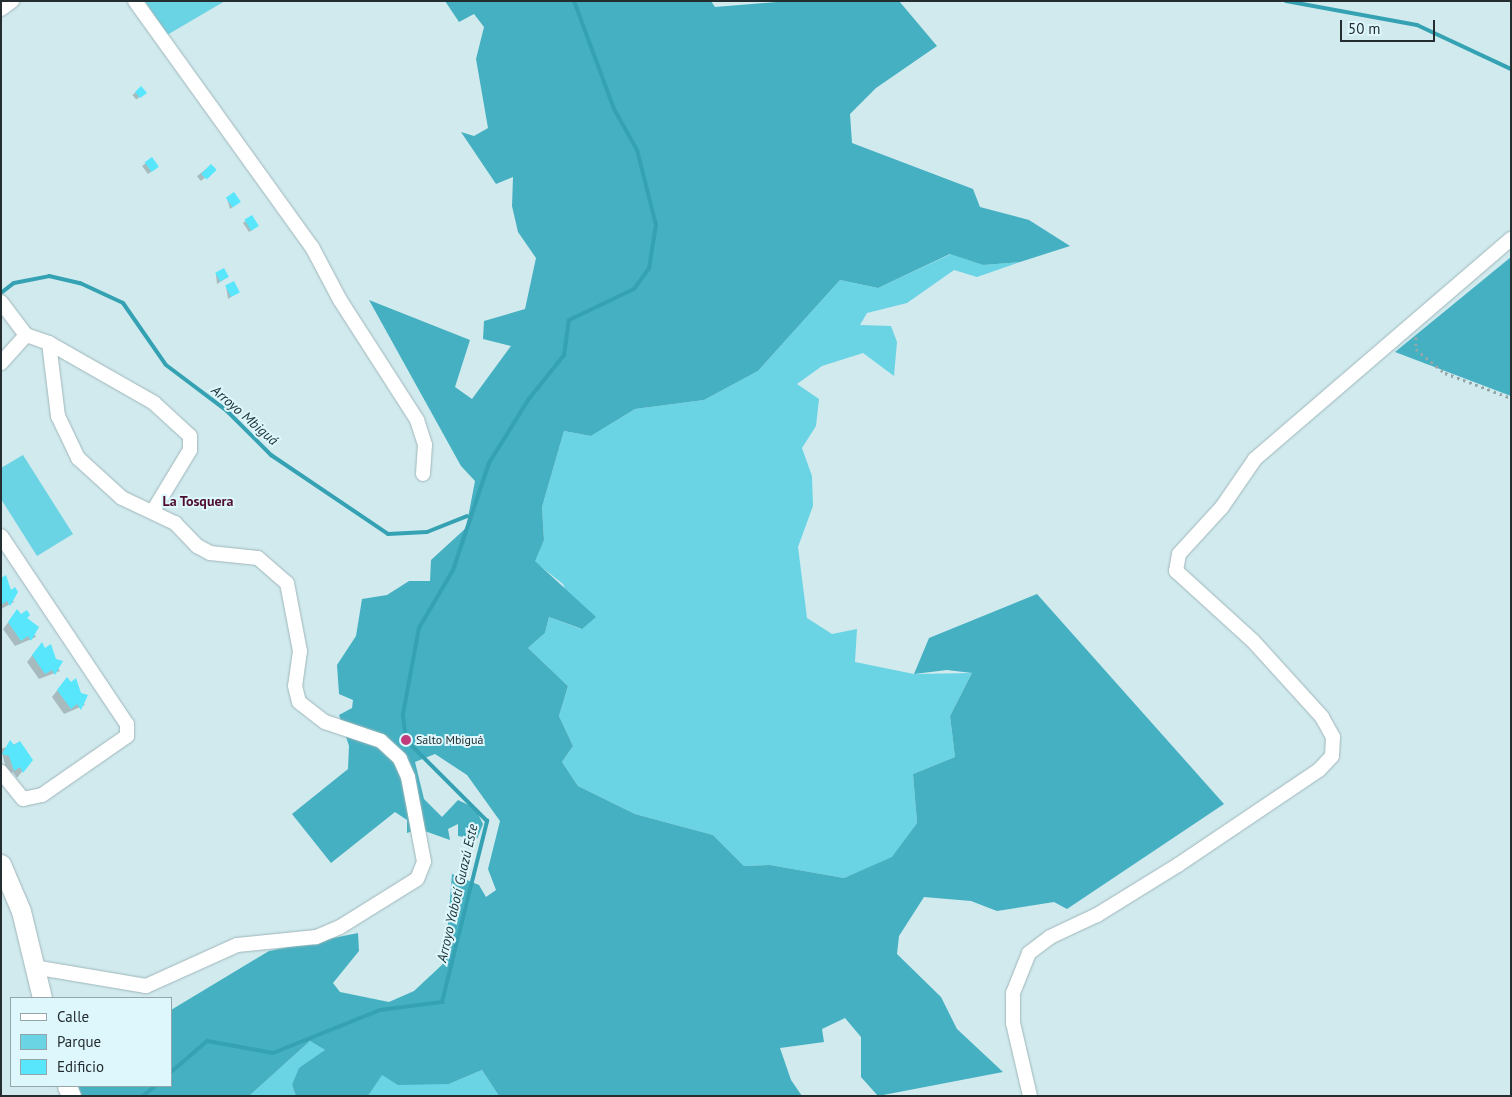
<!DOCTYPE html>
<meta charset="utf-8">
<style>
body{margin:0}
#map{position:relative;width:1512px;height:1097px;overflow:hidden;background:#d1eaee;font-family:"PT Sans",sans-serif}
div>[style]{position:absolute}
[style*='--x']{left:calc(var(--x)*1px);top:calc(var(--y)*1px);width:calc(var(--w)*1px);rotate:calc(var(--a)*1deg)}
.green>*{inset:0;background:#6ad3e4}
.forest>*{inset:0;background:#45b0c1}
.shadow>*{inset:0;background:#0003;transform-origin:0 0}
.stream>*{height:4px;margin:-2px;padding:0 2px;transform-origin:2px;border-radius:2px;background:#35a2b3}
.building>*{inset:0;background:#57e6fc;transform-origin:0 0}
.path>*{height:2.5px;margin-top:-1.25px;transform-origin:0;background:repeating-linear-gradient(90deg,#93a6aa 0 2.5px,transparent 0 6.5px)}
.roads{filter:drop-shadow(0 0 1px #9fb6ba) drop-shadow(0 0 1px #9fb6ba)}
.street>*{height:14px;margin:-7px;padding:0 7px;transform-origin:7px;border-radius:7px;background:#fff}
.secondary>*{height:19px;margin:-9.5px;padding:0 9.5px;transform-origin:9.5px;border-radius:9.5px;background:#fff}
.dots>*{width:14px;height:14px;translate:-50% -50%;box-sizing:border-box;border:2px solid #def7fc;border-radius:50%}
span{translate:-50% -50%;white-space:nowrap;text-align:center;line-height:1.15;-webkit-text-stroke:4px #def7fc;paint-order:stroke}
.poi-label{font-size:12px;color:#242d2f}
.left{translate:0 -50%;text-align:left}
.water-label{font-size:14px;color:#1a3236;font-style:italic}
.neighbourhood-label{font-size:14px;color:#4f0e2e;font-weight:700}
.frame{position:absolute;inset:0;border:2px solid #242d2f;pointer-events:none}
.legend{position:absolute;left:10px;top:997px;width:162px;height:90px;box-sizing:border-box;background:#def7fc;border:1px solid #94a6aa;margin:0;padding:6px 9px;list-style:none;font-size:15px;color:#242d2f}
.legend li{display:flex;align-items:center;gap:10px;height:25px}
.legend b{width:25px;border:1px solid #94a6aa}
.scale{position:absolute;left:1340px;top:20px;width:95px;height:22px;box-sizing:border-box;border:2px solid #242d2f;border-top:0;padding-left:6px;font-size:15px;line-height:18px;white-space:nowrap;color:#242d2f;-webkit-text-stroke:4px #def7fc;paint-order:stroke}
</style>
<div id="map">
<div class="green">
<i style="clip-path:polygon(145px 1px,225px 1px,167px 35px)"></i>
<i style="clip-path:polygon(951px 254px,983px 265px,1020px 262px,977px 277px,954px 270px,907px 303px,867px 313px,860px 325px,891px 326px,897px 342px,894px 376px,863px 353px,822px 366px,797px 384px,819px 399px,816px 426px,802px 448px,812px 476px,813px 506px,798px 547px,807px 618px,832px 634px,857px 629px,855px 662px,914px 674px,972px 673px,950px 716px,955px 757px,913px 774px,917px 823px,892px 858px,844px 878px,770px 865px,744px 866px,713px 835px,635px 814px,578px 786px,562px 762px,573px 746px,559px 716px,568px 686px,528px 648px,545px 633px,549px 617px,581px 629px,563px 584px,534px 561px,544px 540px,542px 507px,564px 431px,591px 436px,635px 409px,704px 400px,758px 371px,840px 280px,878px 288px)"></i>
<i style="clip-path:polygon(23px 455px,73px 534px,37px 556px,1px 499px,1px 468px)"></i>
<i style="clip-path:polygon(310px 1041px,325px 1050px,292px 1085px,296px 1096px,249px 1096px)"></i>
<i style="clip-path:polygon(482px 1070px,499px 1096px,368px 1096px,382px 1074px,449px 1084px)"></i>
</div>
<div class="forest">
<i style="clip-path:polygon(445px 1px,711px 1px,715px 7px,788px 1px,899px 1px,937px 46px,876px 88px,850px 114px,852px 143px,973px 189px,980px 207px,1029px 220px,1070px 246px,1020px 262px,983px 265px,950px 254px,878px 288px,840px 280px,758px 371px,704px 400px,635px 409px,591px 436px,564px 431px,542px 507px,544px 540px,535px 561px,596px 617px,582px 629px,549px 617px,545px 633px,528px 648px,568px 686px,559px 716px,573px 746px,562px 762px,578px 786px,635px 814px,713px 835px,744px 866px,770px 865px,844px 878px,892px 857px,917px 823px,913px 774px,955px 757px,950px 716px,972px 673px,947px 670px,914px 674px,929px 638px,1037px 594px,1224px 804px,1067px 909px,1054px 902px,997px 911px,971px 901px,924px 897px,899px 936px,897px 954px,941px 997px,957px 1029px,1003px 1072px,878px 1096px,861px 1077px,861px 1037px,845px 1018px,822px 1029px,824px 1042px,780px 1048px,791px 1080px,802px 1096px,499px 1096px,482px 1070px,449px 1084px,398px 1085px,382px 1075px,368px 1096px,296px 1096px,292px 1085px,299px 1068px,325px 1050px,310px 1041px,249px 1096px,80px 1096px,78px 1086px,171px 1086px,171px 1010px,269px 951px,358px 933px,359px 951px,333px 983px,340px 992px,389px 1002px,414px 991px,445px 962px,452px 874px,479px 885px,486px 897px,496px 890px,488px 869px,500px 821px,467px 775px,435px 754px,415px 762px,424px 799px,442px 817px,458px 800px,475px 808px,483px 824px,477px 839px,458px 836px,458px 824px,448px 829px,450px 840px,419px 829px,407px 833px,407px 820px,395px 812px,331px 863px,292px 814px,348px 769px,349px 746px,339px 715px,352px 708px,353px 700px,339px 694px,337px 665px,356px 636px,362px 599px,387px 595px,409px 581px,430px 581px,431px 560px,466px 528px,475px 481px,461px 466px,369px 300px,470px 340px,455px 387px,472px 399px,511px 346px,483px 339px,484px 321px,525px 309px,536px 258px,518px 232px,512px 206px,513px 177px,496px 184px,461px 132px,474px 136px,488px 128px,476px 59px,484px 27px,474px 14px,459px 22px)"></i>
<i style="clip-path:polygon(1511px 257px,1511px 396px,1395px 352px)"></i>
</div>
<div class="shadow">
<i style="left:141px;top:88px;width:6px;height:11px;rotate:51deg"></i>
<i style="clip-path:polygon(151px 159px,155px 169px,148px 174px,142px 166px)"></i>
<i style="left:211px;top:165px;width:6px;height:18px;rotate:51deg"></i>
<i style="clip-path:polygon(227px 199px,237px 204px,230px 209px)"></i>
<i style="clip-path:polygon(246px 221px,255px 228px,249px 232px,243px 223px)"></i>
<i style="clip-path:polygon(216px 274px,228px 277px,217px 284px)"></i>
<i style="clip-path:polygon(226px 286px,238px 292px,228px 299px)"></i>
<i style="clip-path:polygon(1px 580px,14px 602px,1px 609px)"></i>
<i style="clip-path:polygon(17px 611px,36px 637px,15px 646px,3px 629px)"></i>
<i style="clip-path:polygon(41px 644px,60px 671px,39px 679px,27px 662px)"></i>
<i style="clip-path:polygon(66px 679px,85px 705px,64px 714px,52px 697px)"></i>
<i style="clip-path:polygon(20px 742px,31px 760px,17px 778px,13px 772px,8px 776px,1px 749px)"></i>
</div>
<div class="stream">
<i style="--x:1286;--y:1;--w:133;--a:10.4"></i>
<i style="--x:1417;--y:25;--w:104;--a:25.1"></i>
<i style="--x:1;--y:293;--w:16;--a:-38"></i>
<i style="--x:14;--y:283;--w:36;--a:-11"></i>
<i style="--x:49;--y:276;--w:32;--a:13"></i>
<i style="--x:80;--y:283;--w:47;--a:24.9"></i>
<i style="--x:123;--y:303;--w:75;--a:55.3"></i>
<i style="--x:166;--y:365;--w:75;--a:36.9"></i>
<i style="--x:226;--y:410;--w:64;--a:45"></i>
<i style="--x:271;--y:455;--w:141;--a:34"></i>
<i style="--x:388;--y:534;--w:39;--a:-3"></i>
<i style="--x:427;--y:532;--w:43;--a:-21.8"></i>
<i style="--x:171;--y:1072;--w:48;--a:-40.7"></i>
<i style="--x:207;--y:1041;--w:67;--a:10.3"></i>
<i style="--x:273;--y:1053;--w:115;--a:-21.9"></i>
<i style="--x:380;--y:1010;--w:63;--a:-7.4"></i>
<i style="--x:442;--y:1002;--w:187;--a:-76"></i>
<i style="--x:487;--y:821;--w:115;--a:-135"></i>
<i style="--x:406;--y:740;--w:26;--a:-97"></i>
<i style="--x:403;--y:714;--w:87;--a:-79.5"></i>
<i style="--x:419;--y:628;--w:67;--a:-59.6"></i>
<i style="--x:453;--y:570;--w:113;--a:-71.4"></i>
<i style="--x:489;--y:463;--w:74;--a:-58.2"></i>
<i style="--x:528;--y:400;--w:58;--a:-51.3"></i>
<i style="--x:564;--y:355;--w:35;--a:-82"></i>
<i style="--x:569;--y:320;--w:72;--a:-25.5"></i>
<i style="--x:634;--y:289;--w:26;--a:-54"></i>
<i style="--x:649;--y:268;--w:44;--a:-80.8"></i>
<i style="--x:656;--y:225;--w:77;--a:-104.2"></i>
<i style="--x:637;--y:150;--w:47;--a:-119.3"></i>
<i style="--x:614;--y:109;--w:115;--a:-110.3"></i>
<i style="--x:143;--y:1096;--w:16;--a:-40"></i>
</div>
<div class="building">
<i style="clip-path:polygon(141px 86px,147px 93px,140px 98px,135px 92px)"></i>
<i style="left:152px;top:157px;width:12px;height:9px;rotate:55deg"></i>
<i style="left:211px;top:164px;width:8px;height:14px;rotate:45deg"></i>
<i style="left:234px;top:192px;width:12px;height:10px;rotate:55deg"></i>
<i style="left:252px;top:215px;width:13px;height:9px;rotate:58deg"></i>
<i style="left:224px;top:268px;width:10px;height:10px;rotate:61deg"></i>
<i style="left:234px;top:281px;width:13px;height:10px;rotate:63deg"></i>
<i style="clip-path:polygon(6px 575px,11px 590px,15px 587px,18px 592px,10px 606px,7px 601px,1px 605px,1px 578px)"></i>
<i style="clip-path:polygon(17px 609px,21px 614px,27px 610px,30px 615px,27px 618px,39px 627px,31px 641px,28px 636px,21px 641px,8px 622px)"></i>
<i style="clip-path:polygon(42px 642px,45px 648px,51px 644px,56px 659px,63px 661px,55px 675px,52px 670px,45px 674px,32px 655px)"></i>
<i style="clip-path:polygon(67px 677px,71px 682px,76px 678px,81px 693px,88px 695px,81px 710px,77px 704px,71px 709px,57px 690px)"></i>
<i style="clip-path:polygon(10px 740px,14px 745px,20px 741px,33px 760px,23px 773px,20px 767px,14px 771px,9px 756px,2px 754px)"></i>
</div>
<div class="path">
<i style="--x:1416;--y:337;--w:12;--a:90"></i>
<i style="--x:1416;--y:349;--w:38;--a:40"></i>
<i style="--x:1445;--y:373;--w:71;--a:20.7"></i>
</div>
<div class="roads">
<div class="street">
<i style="--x:135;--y:1;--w:303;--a:54.3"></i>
<i style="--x:312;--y:247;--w:60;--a:62.2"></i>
<i style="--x:340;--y:300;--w:143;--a:57.3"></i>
<i style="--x:417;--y:420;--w:26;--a:72"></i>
<i style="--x:425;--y:445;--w:29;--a:94"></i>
<i style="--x:1;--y:9;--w:14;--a:-36"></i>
<i style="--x:1;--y:302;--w:41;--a:52.9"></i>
<i style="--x:26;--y:335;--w:24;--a:19"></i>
<i style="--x:49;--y:343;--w:74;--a:83"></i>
<i style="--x:58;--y:416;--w:47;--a:64.5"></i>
<i style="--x:78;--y:458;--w:59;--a:42.3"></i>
<i style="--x:122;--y:498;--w:59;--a:25.3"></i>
<i style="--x:175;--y:523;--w:32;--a:46"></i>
<i style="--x:197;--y:546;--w:15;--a:28"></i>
<i style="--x:210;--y:553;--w:48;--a:5.9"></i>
<i style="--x:258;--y:558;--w:38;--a:41"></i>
<i style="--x:287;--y:583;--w:69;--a:79.2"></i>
<i style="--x:300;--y:651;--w:35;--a:98"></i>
<i style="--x:295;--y:686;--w:16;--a:76"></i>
<i style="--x:299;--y:702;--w:33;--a:38"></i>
<i style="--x:325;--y:722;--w:59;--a:18.7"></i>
<i style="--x:381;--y:741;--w:26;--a:43"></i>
<i style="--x:400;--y:759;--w:20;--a:66"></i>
<i style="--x:408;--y:777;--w:86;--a:79.3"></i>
<i style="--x:424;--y:862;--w:18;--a:112"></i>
<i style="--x:417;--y:879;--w:91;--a:148.1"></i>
<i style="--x:340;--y:927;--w:26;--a:157"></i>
<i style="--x:316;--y:937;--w:79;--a:174.2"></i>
<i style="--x:237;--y:945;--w:100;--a:155.7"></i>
<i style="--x:146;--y:986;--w:114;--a:-170.4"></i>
<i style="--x:49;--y:343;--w:121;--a:29.7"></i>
<i style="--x:154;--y:403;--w:49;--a:42.5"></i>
<i style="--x:190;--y:436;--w:14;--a:90"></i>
<i style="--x:190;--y:450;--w:71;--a:121.2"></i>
<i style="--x:1;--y:363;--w:38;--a:-48"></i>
<i style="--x:1;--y:536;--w:226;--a:56.2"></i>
<i style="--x:127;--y:724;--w:12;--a:90"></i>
<i style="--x:127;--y:736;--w:103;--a:145.2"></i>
<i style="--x:42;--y:795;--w:19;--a:168"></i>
<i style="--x:23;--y:799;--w:35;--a:-129"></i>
<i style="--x:1030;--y:1096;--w:75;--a:-103.1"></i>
<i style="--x:1013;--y:1023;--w:30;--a:-90"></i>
<i style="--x:1013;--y:993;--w:43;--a:-68.2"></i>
<i style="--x:1029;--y:953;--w:26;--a:-37"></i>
<i style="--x:1050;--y:937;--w:52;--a:-25.1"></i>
<i style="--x:1097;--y:915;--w:95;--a:-31.7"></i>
<i style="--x:1178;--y:865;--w:170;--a:-34"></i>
<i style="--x:1319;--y:770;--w:19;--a:-47"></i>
<i style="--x:1332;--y:756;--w:19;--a:-87"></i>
<i style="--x:1333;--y:737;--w:23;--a:-119"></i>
<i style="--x:1322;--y:717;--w:103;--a:-132.2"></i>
<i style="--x:1253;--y:641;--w:104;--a:-137.7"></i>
<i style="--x:1176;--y:571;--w:17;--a:-80"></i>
<i style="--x:1179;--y:554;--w:64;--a:-47.5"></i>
<i style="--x:1222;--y:507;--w:58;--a:-55.5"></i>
<i style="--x:1255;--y:459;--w:338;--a:-40.7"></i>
</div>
<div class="secondary">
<i style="--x:1;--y:864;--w:51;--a:66.9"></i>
<i style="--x:21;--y:911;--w:89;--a:76.4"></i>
<i style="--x:67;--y:1086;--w:11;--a:68"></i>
</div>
</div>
<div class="dots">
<i style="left:406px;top:740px;background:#c23b7b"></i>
</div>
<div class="poi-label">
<span class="left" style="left:416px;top:740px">Salto Mbiguá</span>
</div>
<div class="water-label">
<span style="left:245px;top:415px;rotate:41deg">Arroyo Mbiguá</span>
<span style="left:457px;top:893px;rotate:-77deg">Arroyo Yabotí Guazú Este</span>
</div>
<div class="neighbourhood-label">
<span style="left:198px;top:501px">La Tosquera</span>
</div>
<div class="frame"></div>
<ul class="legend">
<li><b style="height:6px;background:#fff"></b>Calle</li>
<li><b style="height:14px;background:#6ad3e4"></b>Parque</li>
<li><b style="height:14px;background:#57e6fc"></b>Edificio</li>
</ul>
<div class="scale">50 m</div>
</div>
